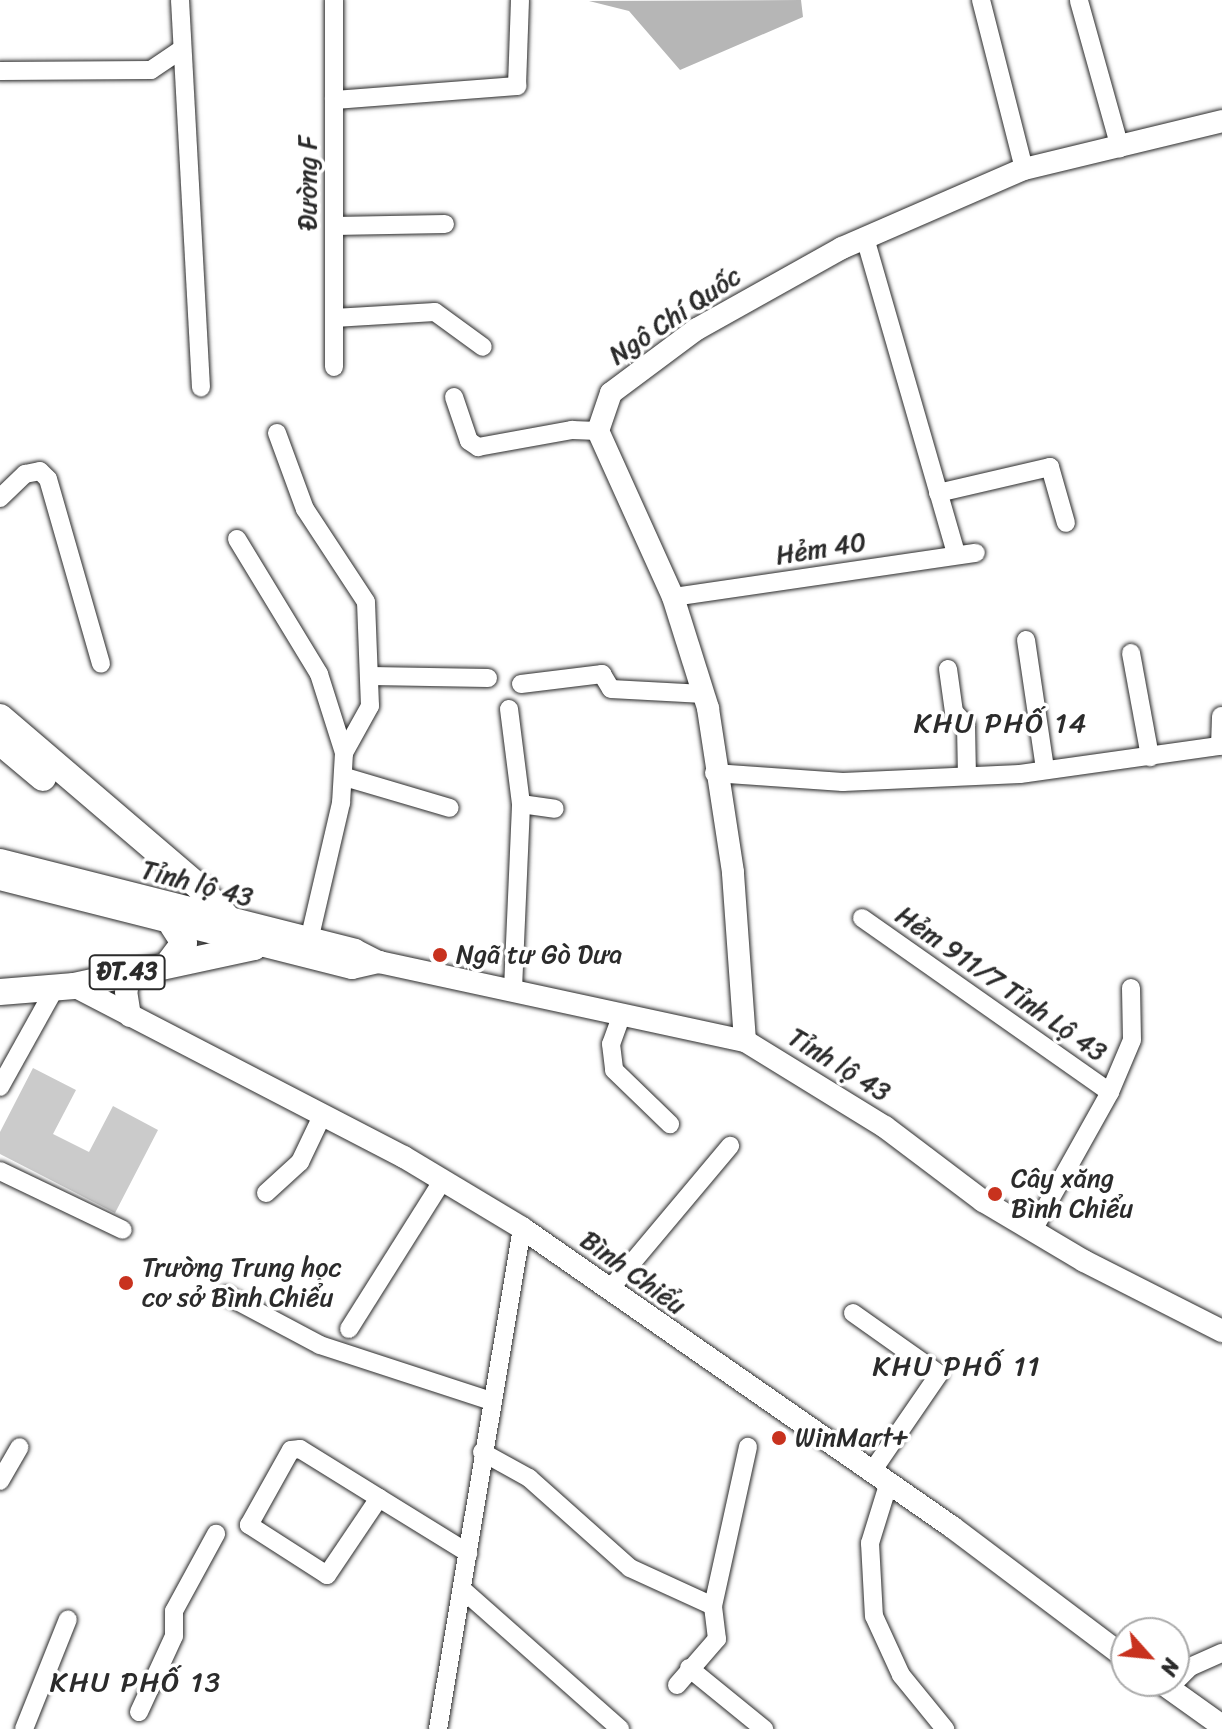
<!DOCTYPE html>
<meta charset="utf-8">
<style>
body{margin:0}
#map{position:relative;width:1222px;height:1729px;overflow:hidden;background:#fff;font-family:Sriracha,sans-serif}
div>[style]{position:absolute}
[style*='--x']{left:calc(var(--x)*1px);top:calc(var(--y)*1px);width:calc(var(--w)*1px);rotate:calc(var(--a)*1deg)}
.water>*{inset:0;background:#b6b6b6}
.building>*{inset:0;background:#cbcbcb}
.roads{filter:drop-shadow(0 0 2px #2b2b2b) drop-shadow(0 0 2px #2b2b2b)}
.minor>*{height:18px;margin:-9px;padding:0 9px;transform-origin:9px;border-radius:9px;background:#fff}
.major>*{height:22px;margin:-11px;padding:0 11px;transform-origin:11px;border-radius:11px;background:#fff}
.highway>*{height:26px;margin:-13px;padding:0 13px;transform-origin:13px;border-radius:13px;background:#fff}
.dots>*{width:22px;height:22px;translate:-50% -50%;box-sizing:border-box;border:4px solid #fff;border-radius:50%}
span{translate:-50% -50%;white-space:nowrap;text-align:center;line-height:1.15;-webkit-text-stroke:7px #fff;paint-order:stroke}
.shield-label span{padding:2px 6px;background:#fff;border:2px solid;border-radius:6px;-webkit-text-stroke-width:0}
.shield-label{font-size:24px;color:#2b2b2b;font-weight:700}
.street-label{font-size:26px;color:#2b2b2b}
.poi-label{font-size:26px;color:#2b2b2b}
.left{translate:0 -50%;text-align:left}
.neighbourhood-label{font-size:28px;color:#2b2b2b;letter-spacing:2px}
.north{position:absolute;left:1110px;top:1617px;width:80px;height:80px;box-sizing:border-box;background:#fff;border:2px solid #aaa;border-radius:50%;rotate:117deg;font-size:22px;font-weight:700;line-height:32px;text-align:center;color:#2b2b2b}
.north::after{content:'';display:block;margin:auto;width:28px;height:36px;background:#c8321e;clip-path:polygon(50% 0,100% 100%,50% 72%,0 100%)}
</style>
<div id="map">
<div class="water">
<i style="clip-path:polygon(801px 0,803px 17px,680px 70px,629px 11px,589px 1px)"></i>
</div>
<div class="building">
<i style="clip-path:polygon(33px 1068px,76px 1090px,53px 1134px,89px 1152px,113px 1106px,158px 1130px,115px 1213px,0 1154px,0 1132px)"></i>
</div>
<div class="roads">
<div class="minor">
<i style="--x:180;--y:0;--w:388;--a:86.9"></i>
<i style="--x:981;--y:0;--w:174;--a:75.7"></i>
<i style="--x:1079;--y:1;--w:153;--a:74.4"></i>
<i style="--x:0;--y:71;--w:151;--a:-0.4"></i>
<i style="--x:151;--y:70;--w:37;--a:-34"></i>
<i style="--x:334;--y:100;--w:184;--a:-4.4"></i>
<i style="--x:517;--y:86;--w:86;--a:-88"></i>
<i style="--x:334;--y:226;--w:111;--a:-1"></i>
<i style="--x:865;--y:238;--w:328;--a:73.9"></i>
<i style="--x:334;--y:318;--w:101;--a:-3.4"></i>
<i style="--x:435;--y:312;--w:59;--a:36.1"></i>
<i style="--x:334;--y:367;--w:367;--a:-90"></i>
<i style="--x:454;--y:397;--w:46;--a:71.2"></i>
<i style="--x:469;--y:441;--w:11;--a:34"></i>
<i style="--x:478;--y:447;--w:96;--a:-10.3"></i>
<i style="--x:572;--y:430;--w:26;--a:2"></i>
<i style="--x:277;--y:433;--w:81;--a:69.8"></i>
<i style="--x:305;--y:509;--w:111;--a:56.7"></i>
<i style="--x:366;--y:602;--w:104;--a:87.8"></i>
<i style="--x:370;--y:706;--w:54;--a:119"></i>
<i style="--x:938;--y:493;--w:115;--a:-13.1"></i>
<i style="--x:1050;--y:467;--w:58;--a:74.1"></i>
<i style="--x:0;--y:498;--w:35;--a:-44"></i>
<i style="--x:25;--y:474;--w:15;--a:-11"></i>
<i style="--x:40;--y:471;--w:11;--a:45"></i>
<i style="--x:48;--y:479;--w:192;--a:74"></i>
<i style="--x:237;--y:539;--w:158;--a:58.7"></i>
<i style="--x:319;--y:674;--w:83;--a:72.4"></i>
<i style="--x:344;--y:753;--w:50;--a:93.4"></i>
<i style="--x:341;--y:803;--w:141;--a:103.1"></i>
<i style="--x:673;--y:597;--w:306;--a:-8.3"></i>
<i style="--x:1026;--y:640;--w:130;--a:81.6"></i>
<i style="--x:1131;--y:653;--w:106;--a:79.6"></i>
<i style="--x:948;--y:669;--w:43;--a:82.1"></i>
<i style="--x:954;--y:712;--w:18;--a:47"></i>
<i style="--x:966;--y:725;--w:51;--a:88.9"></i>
<i style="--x:371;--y:676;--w:117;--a:1"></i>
<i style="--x:521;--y:684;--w:82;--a:-7"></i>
<i style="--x:602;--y:674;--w:17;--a:59"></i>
<i style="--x:611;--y:689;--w:93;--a:3.1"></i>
<i style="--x:509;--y:709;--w:96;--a:82.8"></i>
<i style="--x:714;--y:773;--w:129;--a:4"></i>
<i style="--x:843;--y:782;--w:177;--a:-2.6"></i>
<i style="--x:1020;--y:774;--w:202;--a:-8"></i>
<i style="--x:1220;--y:746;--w:30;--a:-88"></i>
<i style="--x:345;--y:777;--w:109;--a:16.4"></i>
<i style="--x:862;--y:918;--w:303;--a:35.1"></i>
<i style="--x:513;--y:989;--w:185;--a:-87.5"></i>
<i style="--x:521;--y:804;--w:34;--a:8"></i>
<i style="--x:622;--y:1014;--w:32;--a:110"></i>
<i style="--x:611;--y:1044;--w:26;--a:83"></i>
<i style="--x:614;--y:1070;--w:78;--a:44"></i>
<i style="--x:0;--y:1087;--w:113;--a:-60.9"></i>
<i style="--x:0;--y:1171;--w:136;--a:25.6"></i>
<i style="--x:266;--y:1193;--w:46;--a:-42.4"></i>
<i style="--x:300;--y:1162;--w:53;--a:-64.4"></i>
<i style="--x:1033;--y:1230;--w:158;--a:-60.8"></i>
<i style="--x:1110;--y:1092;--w:56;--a:-67.1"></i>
<i style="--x:1132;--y:1040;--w:52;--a:-91.1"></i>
<i style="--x:610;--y:1289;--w:187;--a:-50"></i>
<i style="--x:226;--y:1295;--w:106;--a:28"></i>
<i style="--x:320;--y:1345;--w:180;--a:18.1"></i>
<i style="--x:853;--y:1313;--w:105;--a:35.3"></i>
<i style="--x:939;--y:1374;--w:120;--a:124.5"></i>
<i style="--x:349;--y:1329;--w:176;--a:-57.8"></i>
<i style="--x:482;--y:1452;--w:54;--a:29"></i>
<i style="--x:529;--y:1478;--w:135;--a:41.7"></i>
<i style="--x:630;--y:1568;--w:91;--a:24.6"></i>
<i style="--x:0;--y:1481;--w:39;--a:-60"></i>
<i style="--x:888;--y:1485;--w:61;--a:107.2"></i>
<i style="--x:870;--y:1543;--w:73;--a:86.9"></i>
<i style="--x:874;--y:1616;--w:65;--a:65.4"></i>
<i style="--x:901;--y:1675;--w:70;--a:50.8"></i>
<i style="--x:379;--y:1498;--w:93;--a:124"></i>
<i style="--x:327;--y:1575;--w:93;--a:-147.3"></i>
<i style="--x:249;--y:1525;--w:86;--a:-60.8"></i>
<i style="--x:291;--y:1450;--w:9;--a:-6"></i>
<i style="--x:300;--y:1449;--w:93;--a:31.8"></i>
<i style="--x:379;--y:1498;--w:105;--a:31.7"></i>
<i style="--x:463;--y:1590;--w:210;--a:41.5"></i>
<i style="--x:689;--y:1668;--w:97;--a:39.1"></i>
<i style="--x:677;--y:1685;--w:61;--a:-49"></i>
<i style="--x:717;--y:1639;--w:33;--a:-97"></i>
<i style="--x:713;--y:1606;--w:163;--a:-77.6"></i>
<i style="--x:1169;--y:1688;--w:30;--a:-45"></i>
<i style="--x:1190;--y:1667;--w:35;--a:-24"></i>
<i style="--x:139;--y:1712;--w:84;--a:-65.3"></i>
<i style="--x:174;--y:1636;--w:25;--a:-90"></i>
<i style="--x:174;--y:1611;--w:88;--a:-61.4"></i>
<i style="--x:24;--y:1729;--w:118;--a:-68.2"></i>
<i style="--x:438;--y:1729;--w:508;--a:-80.48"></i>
</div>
<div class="major">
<i style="--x:0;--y:860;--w:366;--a:14.2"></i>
<i style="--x:355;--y:950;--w:27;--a:27"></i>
<i style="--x:379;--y:962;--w:374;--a:12.2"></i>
<i style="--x:745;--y:1041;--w:164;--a:31.6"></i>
<i style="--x:885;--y:1127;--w:123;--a:37.1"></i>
<i style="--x:983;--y:1201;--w:117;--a:30.7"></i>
<i style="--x:1084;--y:1261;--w:155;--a:26.9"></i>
<i style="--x:0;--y:879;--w:363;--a:14.2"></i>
<i style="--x:352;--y:968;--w:28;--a:-13"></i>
<i style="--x:74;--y:986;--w:372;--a:27.4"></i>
<i style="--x:404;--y:1157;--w:138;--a:31"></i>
<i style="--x:522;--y:1228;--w:524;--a:34.81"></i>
<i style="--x:952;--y:1527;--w:218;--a:37"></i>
<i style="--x:130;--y:1016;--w:24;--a:-99"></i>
<i style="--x:126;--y:992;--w:22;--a:-74"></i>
<i style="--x:745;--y:1041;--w:169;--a:-94.1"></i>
<i style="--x:733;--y:872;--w:166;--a:-98.7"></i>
<i style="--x:708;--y:708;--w:116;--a:-107.5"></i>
<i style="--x:673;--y:597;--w:182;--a:-114.3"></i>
<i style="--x:598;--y:431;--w:40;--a:-71.1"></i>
<i style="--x:611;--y:393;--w:107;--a:-36.7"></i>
<i style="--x:697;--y:329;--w:166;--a:-29.2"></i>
<i style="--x:842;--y:248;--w:198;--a:-23.5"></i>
<i style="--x:1024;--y:169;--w:204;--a:-13.6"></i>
<i style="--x:1159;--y:1681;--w:77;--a:35.5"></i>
</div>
<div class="highway">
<i style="--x:0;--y:717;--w:263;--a:40.5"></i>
<i style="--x:200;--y:888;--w:80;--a:47.5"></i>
<i style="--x:254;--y:947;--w:184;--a:167.8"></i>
<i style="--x:74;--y:986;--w:74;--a:175.4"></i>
<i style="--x:0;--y:742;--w:56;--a:39.9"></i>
<i style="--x:168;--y:964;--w:26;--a:-53"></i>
<i style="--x:184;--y:943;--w:20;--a:-123"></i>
</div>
</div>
<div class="dots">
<i style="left:440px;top:955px;background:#c8321e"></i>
<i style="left:995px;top:1194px;background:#c8321e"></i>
<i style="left:126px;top:1283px;background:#c8321e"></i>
<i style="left:779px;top:1438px;background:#c8321e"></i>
</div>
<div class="shield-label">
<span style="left:127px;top:972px">ĐT.43</span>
</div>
<div class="street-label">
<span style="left:308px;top:183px;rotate:-90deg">Đường F</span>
<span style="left:675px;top:316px;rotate:-34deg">Ngô Chí Quốc</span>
<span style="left:821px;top:549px;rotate:-9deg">Hẻm 40</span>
<span style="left:197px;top:884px;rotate:15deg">Tỉnh lộ 43</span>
<span style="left:1001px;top:984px;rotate:35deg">Hẻm 911/7 Tỉnh Lộ 43</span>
<span style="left:839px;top:1065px;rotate:32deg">Tỉnh lộ 43</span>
<span style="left:633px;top:1273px;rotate:36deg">Bình Chiểu</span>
</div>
<div class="poi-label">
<span class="left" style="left:456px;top:955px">Ngã tư Gò Dưa</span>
<span class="left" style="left:1011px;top:1194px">Cây xăng<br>Bình Chiểu</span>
<span class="left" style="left:142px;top:1283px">Trường Trung học<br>cơ sở Bình Chiểu</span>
<span class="left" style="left:795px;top:1438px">WinMart+</span>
</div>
<div class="neighbourhood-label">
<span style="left:1001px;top:723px">KHU PHỐ 14</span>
<span style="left:957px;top:1366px">KHU PHỐ 11</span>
<span style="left:136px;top:1682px">KHU PHỐ 13</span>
</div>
<div class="north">N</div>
</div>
